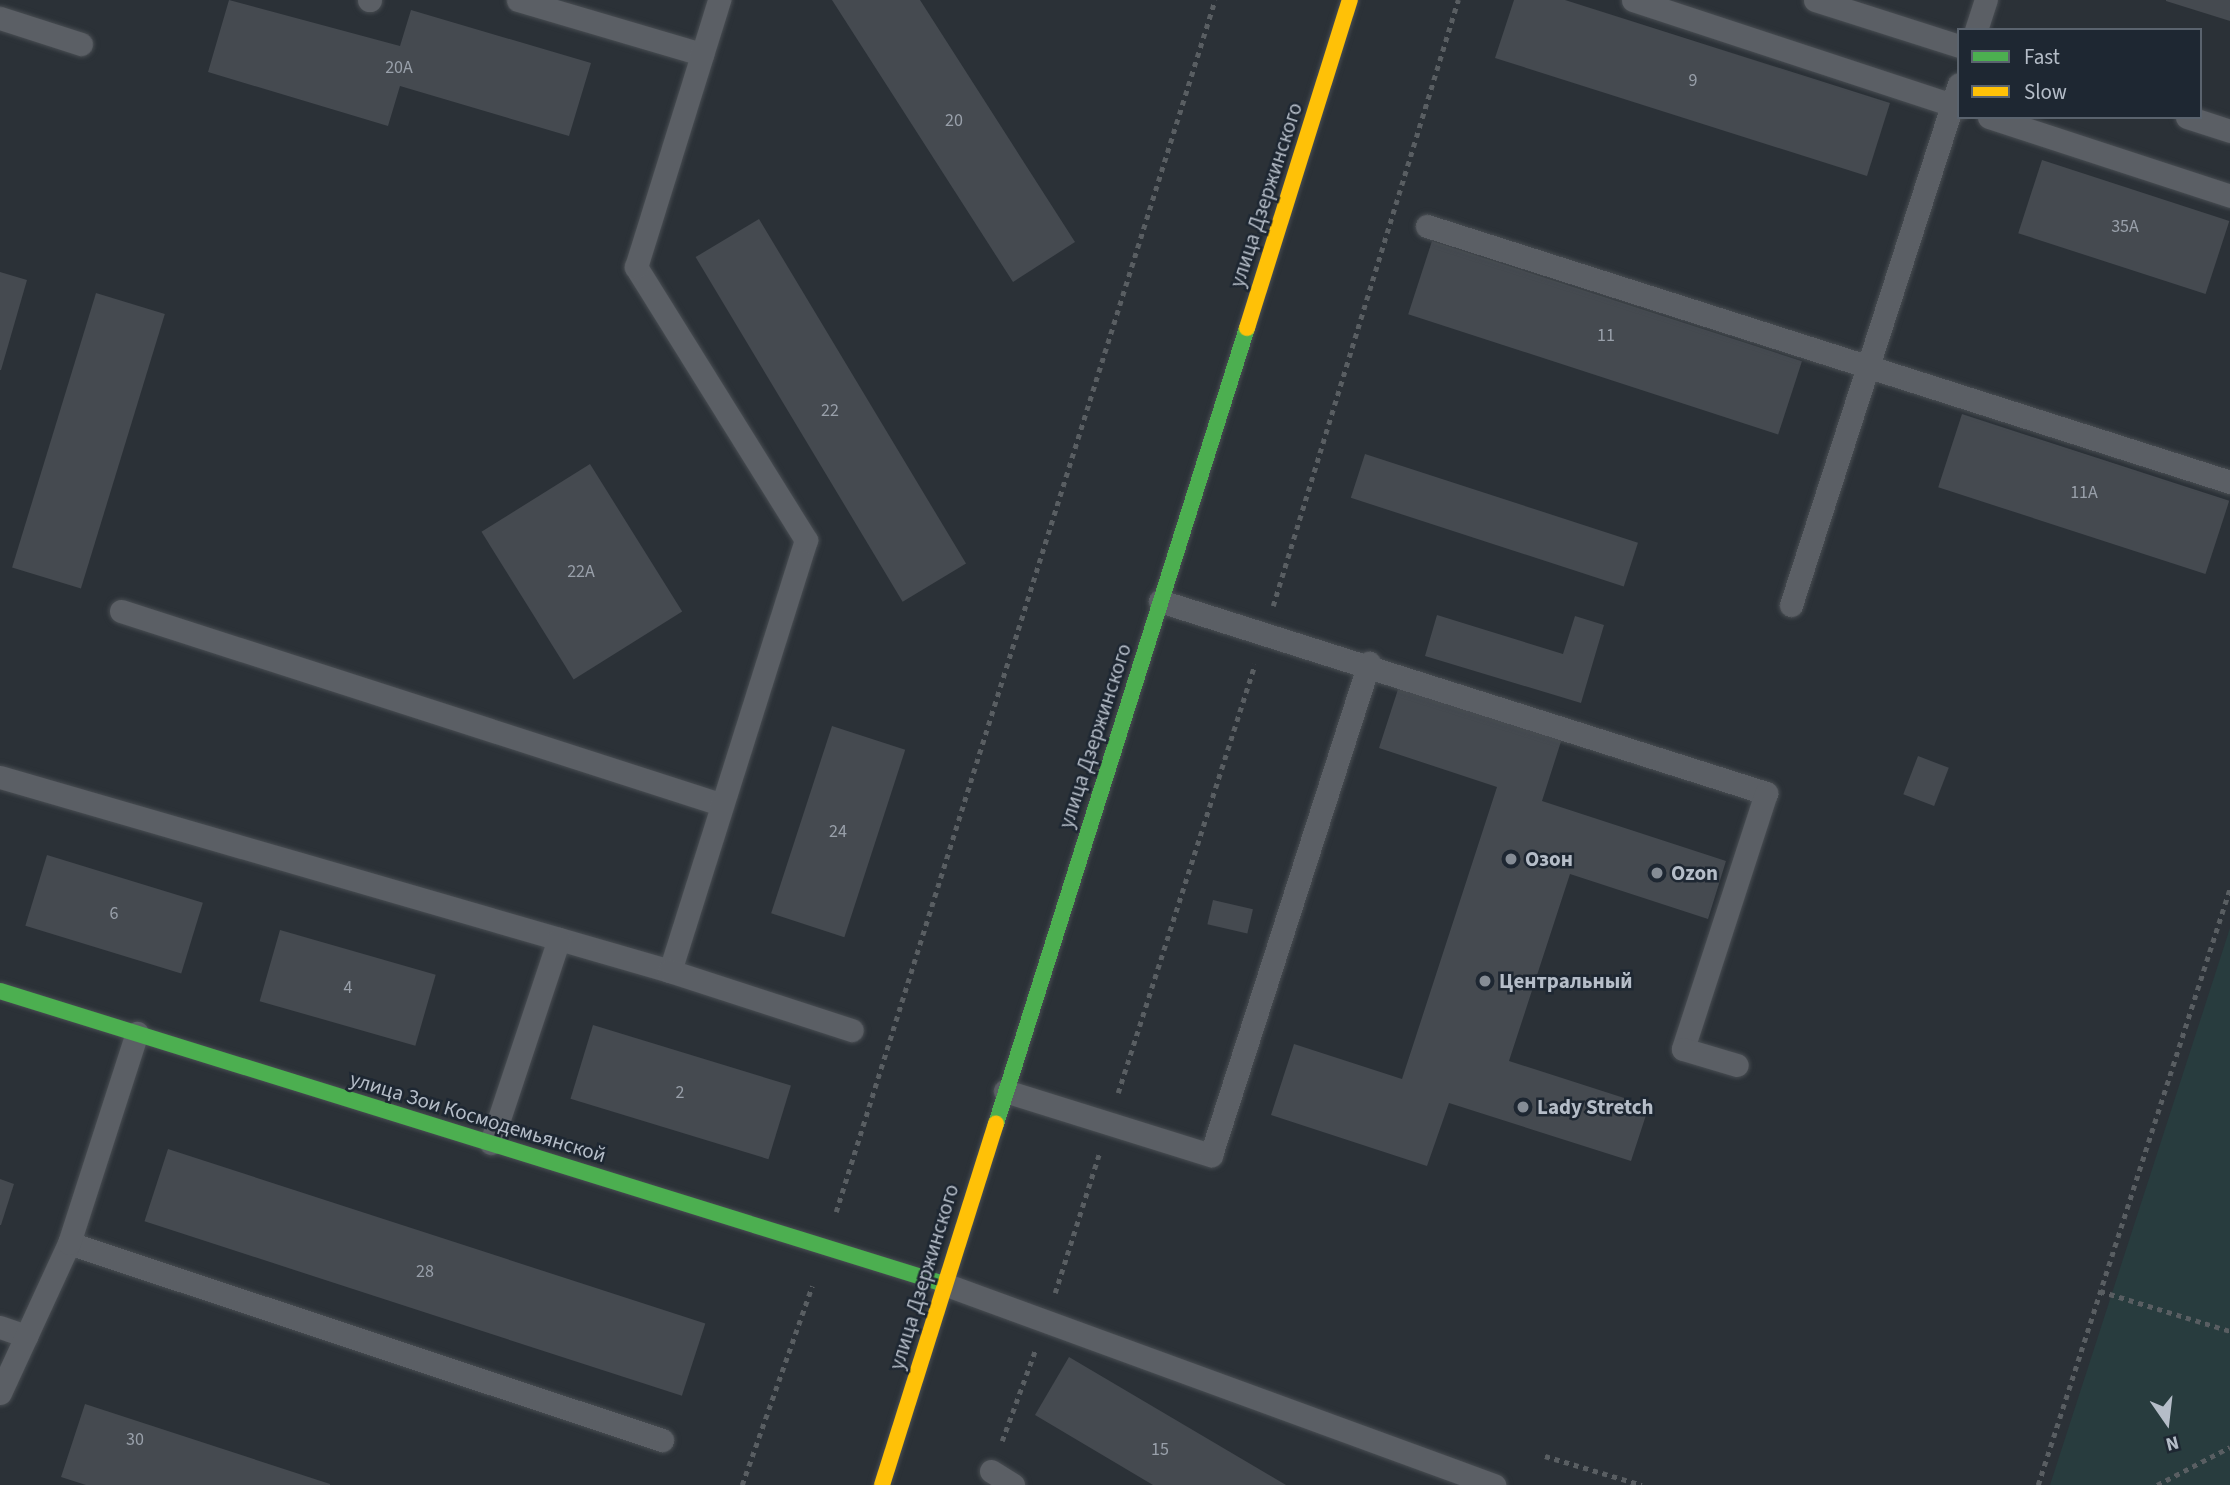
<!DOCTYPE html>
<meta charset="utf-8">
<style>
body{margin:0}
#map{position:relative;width:2230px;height:1485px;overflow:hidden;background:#2b3137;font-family:"Source Sans 3",sans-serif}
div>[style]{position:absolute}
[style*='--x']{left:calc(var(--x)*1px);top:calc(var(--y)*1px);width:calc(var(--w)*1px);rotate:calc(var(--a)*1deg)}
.green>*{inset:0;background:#283c3e}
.building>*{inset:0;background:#454a50;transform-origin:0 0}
.path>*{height:4.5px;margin-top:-2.25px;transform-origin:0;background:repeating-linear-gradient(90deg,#595e62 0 5px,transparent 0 10px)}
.roads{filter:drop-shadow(0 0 2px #484d52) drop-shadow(0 0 2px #484d52)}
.lane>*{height:23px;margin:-11.5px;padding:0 11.5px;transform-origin:11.5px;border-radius:11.5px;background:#5b5f65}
.fast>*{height:16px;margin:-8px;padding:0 8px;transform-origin:8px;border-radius:8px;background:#4caf50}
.slow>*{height:16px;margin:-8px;padding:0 8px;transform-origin:8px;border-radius:8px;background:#ffc107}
.dots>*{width:19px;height:19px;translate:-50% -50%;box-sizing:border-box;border:4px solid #1e2732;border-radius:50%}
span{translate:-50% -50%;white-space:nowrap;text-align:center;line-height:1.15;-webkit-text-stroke:5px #1e2732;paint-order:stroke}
.number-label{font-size:18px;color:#99a0aa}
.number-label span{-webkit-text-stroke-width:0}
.street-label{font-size:21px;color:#b5bdc8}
.poi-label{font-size:21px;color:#b5bdc8;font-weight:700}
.left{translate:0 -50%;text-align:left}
.legend{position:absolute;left:1957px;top:28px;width:245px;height:91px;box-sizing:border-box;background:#1e2732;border:2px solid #5a636e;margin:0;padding:9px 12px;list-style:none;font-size:21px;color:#b5bdc8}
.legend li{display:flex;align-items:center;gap:14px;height:35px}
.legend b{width:35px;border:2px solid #5a636e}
.north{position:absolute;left:2132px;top:1387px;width:70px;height:70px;-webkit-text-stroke:5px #1e2732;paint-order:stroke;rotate:166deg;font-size:19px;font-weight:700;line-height:28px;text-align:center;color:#b5bdc8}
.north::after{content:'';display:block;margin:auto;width:24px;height:32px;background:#b5bdc8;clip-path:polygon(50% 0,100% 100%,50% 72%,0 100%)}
</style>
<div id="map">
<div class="green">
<i style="clip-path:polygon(2230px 928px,2230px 1485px,2050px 1485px)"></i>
</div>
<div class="building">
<i style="clip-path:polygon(229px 0,400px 46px,411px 10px,591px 63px,569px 136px,400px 86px,388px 126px,208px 72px)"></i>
<i style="clip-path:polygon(832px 0,920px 0,1075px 242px,1013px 282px)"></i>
<i style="clip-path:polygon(1514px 0,1565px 0,1890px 103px,1867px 176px,1495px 58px)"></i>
<i style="clip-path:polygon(2230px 0,2230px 21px,2166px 1px,2166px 0)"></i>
<i style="left:2042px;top:160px;width:197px;height:77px;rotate:18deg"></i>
<i style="left:759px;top:219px;width:402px;height:74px;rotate:59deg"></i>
<i style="left:1432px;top:241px;width:389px;height:77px;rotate:18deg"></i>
<i style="clip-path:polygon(0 272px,27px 280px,1px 370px,0 370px)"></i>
<i style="left:96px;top:293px;width:72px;height:287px;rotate:17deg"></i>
<i style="left:1962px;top:414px;width:281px;height:77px;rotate:18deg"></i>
<i style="left:1365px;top:454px;width:287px;height:46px;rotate:18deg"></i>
<i style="left:590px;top:464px;width:174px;height:128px;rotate:58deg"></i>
<i style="clip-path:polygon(1437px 615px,1563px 654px,1575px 616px,1604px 625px,1581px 703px,1425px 656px)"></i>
<i style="clip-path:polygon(1402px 677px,1565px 729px,1542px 801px,1726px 861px,1708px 919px,1570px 874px,1509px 1061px,1649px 1106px,1631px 1161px,1449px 1103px,1427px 1166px,1271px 1115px,1294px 1044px,1402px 1079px,1497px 787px,1379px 748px)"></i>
<i style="left:832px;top:726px;width:77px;height:197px;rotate:18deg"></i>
<i style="left:1918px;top:756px;width:33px;height:41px;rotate:21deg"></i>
<i style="left:47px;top:855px;width:163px;height:74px;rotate:17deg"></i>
<i style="left:1213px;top:900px;width:41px;height:25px;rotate:13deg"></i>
<i style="left:280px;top:930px;width:162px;height:74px;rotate:16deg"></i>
<i style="left:593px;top:1025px;width:207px;height:77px;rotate:17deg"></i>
<i style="left:168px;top:1149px;width:565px;height:76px;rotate:18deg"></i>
<i style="clip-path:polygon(0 1179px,14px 1184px,1px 1225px,0 1225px)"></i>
<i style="clip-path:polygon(1069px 1357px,1286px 1485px,1153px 1485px,1035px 1415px)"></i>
<i style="clip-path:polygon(85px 1404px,330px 1484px,330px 1485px,86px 1485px,61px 1477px)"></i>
</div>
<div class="path">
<i style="--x:1273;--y:606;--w:634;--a:-73.02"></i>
<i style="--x:1118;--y:1093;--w:450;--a:-72.3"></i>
<i style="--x:836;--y:1212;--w:1270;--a:-72.64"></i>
<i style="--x:2100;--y:1291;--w:136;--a:17.1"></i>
<i style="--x:1055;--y:1293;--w:149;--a:-72.4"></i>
<i style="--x:1002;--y:1441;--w:96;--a:-69.9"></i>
<i style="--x:1545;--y:1456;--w:101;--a:16.6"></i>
<i style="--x:742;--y:1485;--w:211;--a:-70.6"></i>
<i style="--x:2038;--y:1485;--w:627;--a:-72.17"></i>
<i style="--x:2157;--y:1485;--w:82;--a:-27.5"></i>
</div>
<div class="roads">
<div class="lane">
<i style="--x:369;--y:0;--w:1;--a:0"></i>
<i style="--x:518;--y:0;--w:192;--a:16.4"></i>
<i style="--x:1633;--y:0;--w:343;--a:18.2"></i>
<i style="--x:1815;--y:0;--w:151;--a:17.7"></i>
<i style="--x:0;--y:18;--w:85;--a:17.8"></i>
<i style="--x:1976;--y:30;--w:32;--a:-72"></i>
<i style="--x:1989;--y:117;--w:254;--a:18.1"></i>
<i style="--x:2187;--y:117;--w:45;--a:18"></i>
<i style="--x:1427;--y:226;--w:843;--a:17.68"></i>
<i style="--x:1160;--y:601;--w:636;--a:17.58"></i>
<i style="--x:1766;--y:793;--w:269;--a:108"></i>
<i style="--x:1683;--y:1049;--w:56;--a:16.5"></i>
<i style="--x:1791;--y:605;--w:547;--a:-72.13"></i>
<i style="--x:121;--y:611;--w:629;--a:17.86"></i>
<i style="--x:0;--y:777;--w:698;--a:16.15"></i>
<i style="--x:670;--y:971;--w:452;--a:-72.5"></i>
<i style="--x:806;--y:540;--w:322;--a:-121.9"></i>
<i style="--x:636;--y:267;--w:280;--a:-72.7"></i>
<i style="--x:670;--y:971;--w:191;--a:18"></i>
<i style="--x:1005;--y:1091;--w:216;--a:17.3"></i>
<i style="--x:1211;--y:1155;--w:517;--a:-72.2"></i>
<i style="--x:491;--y:1143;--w:215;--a:-71.6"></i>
<i style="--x:69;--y:1243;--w:625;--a:18.38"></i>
<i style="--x:944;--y:1284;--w:586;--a:20.08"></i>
<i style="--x:0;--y:1327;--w:28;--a:19"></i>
<i style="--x:0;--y:1393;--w:165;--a:-65.3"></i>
<i style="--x:69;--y:1243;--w:221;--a:-72.1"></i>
<i style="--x:991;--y:1471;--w:26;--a:32"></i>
</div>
<div class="fast">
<i style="--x:0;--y:991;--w:988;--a:17.24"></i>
<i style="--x:996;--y:1124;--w:835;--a:-72.5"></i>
</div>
<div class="slow">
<i style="--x:1247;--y:328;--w:344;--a:-72.6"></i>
<i style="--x:882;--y:1485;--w:379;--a:-72.5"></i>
</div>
</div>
<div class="dots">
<i style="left:1511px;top:859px;background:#858c95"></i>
<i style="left:1657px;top:873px;background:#858c95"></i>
<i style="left:1485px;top:981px;background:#858c95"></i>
<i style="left:1523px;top:1107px;background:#858c95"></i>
</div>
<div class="number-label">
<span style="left:399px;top:68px">20А</span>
<span style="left:1693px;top:81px">9</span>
<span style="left:954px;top:121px">20</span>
<span style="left:2125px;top:227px">35А</span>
<span style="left:1606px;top:336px">11</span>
<span style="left:830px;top:411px">22</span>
<span style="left:2084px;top:493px">11А</span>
<span style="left:581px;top:572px">22А</span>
<span style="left:838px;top:832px">24</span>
<span style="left:114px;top:914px">6</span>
<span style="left:348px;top:988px">4</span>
<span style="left:680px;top:1093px">2</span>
<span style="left:425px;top:1272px">28</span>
<span style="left:135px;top:1440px">30</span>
<span style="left:1160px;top:1450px">15</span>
</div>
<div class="street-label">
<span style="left:1266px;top:195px;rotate:-72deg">улица Дзержинского</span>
<span style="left:1095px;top:736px;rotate:-72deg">улица Дзержинского</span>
<span style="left:478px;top:1117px;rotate:17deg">улица Зои Космодемьянской</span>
<span style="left:924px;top:1277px;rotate:-73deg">улица Дзержинского</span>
</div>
<div class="poi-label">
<span class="left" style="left:1525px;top:859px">Озон</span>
<span class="left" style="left:1671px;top:873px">Ozon</span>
<span class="left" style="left:1499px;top:981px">Центральный</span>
<span class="left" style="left:1537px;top:1107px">Lady Stretch</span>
</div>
<ul class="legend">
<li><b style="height:9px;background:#4caf50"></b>Fast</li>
<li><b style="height:9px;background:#ffc107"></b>Slow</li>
</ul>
<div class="north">N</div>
</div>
